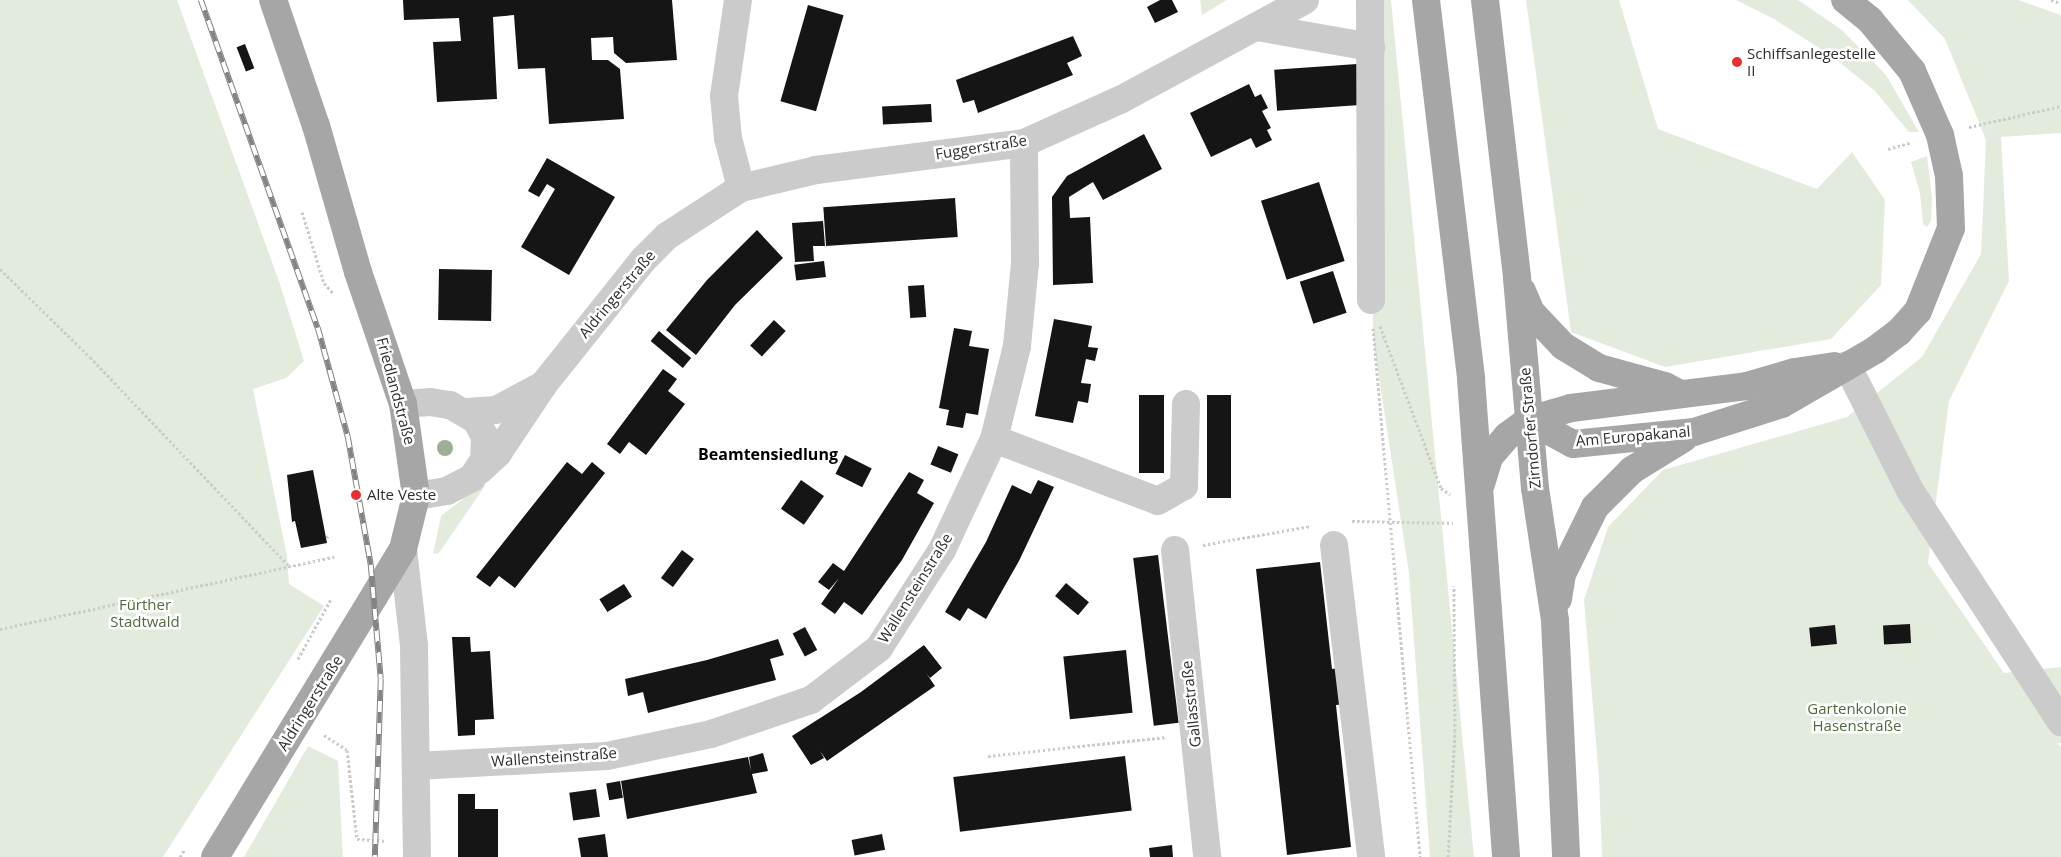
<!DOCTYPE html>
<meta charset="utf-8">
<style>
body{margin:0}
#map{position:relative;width:2061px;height:857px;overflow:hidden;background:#fff;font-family:"Open Sans",sans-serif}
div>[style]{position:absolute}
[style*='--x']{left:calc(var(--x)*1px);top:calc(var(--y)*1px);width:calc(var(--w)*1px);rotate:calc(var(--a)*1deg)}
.green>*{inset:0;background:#e3ecdc}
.building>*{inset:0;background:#151515;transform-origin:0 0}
.path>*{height:3px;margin-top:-1.5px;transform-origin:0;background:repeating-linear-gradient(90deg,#cbcbcb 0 2.5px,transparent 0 5px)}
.minor>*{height:28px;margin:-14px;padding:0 14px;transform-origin:14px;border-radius:14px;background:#cbcbcb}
.major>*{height:28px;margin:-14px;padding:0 14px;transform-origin:14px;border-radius:14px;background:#a6a6a6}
.rail>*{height:5.5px;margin-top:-2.75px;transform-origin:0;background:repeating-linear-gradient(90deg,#fff 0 11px,#838383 0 22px);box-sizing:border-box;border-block:1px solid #838383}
.trees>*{width:16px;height:16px;margin:-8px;border-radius:50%;background:#9eae93}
.dots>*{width:14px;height:14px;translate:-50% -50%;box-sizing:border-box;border:2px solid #fff;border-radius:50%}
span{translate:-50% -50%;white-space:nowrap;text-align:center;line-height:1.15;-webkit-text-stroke:5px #fff;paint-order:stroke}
.poi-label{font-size:15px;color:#2e2e2e}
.left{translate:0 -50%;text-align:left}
.street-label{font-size:15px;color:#2e2e2e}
.park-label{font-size:15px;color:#4e6b3b}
.neighbourhood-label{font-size:16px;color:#000;font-weight:700}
</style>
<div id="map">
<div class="green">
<i style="clip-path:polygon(0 0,177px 0,280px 284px,304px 361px,286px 378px,253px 389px,287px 556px,289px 584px,324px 606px,163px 857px,0 857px)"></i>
<i style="clip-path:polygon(1200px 0,1227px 0,1202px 15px)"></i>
<i style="clip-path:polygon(1357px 0,1391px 0,1474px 857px,1430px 857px,1409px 573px,1374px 345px)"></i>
<i style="clip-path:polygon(1526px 0,1619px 0,1658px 129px,1817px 189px,1852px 152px,1885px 200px,1881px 285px,1831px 339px,1665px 367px,1571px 332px)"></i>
<i style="clip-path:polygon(1736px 0,1798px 0,1842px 30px,1886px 75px,1919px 132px,1909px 132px,1875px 91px,1833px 57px,1774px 19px)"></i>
<i style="clip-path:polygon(1908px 0,2018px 0,2061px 15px,2061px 133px,2001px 137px,2009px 281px,1949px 401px,1928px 563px,2004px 673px,2061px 667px,2061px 743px,2058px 743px,2061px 748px,2061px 857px,1602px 857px,1599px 779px,1584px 600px,1608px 527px,1663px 470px,1847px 417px,1922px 357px,1981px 254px,1986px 140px,1945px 39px)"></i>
<i style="clip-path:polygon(1927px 156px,1932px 197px,1931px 221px,1927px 227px,1923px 224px,1920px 193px,1911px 162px)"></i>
<i style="clip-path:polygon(483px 483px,485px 486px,439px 553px,433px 554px,441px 516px)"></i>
<i style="clip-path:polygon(308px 746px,338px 761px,343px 857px,244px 857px)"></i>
</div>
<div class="building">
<i style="clip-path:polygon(403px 0,672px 0,677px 60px,626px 63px,614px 53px,613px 37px,591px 38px,592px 60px,608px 60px,620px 69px,624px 119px,549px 124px,545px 68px,518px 69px,514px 15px,493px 17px,497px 99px,437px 102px,433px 42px,461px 41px,459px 18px,404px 20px)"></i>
<i style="clip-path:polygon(1160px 0,1172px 0,1178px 12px,1155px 23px,1147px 7px)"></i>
<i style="left:808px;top:5px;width:37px;height:100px;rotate:16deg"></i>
<i style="clip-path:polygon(1073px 36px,1082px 56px,1067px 63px,1073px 75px,978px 113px,974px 100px,963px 103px,956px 80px)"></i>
<i style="left:245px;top:44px;width:26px;height:9px;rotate:69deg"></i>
<i style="left:1357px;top:64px;width:41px;height:83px;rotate:86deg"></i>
<i style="clip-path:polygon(1249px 84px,1255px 97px,1261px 94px,1268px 108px,1262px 111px,1271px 128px,1267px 130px,1272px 140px,1256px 148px,1251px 138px,1211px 157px,1190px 113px)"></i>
<i style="left:931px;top:104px;width:18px;height:49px;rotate:87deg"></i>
<i style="clip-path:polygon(1144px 134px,1162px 169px,1103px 200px,1093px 182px,1069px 197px,1070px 218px,1090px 217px,1093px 283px,1053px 285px,1052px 197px,1067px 176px)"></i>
<i style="clip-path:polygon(547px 158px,615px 197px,569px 275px,521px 247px,555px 189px,547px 184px,539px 197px,528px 191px)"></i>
<i style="left:1319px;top:182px;width:83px;height:61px;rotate:72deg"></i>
<i style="left:955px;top:198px;width:39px;height:132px;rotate:86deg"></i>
<i style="clip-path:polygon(823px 221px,825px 246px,813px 246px,814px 261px,795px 262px,792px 223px)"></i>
<i style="clip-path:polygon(757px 230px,783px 258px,735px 305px,696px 355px,666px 330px,707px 280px)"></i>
<i style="left:824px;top:261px;width:16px;height:30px;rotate:83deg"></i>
<i style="left:439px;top:269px;width:53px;height:51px;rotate:1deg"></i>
<i style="left:1333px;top:271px;width:44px;height:35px;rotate:72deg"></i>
<i style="left:924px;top:285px;width:32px;height:16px;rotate:86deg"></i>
<i style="clip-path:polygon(1054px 319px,1092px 326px,1088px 347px,1098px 348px,1095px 361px,1086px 359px,1081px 383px,1091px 384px,1088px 403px,1078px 401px,1073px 423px,1035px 416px)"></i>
<i style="left:774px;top:320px;width:16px;height:35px;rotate:43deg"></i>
<i style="clip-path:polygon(954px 328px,972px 331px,969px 346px,989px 349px,978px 415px,966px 413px,963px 428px,946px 425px,949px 410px,939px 408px)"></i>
<i style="left:659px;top:331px;width:42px;height:13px;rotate:40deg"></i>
<i style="clip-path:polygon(663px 369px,677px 379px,668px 391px,685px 404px,646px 455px,629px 442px,620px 454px,607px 444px)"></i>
<i style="left:1139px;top:395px;width:25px;height:78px"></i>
<i style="left:1207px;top:395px;width:24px;height:103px"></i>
<i style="left:938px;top:446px;width:22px;height:20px;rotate:22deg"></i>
<i style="left:845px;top:455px;width:30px;height:21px;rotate:27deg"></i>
<i style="clip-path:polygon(567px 462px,582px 474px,592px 462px,605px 473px,515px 588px,499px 576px,490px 587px,476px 577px)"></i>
<i style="clip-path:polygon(313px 470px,327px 543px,301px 548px,295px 521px,292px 522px,287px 475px)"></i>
<i style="clip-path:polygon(909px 472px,924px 480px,917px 493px,934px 503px,902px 560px,862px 615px,844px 602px,835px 614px,821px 604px,839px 578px,829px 590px,818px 582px,833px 563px,844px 571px)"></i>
<i style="left:801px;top:480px;width:28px;height:35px;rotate:35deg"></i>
<i style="clip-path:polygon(1038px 480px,1054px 487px,1019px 561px,986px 619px,968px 608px,960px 621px,945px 612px,986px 542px,1012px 485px,1031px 494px)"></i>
<i style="left:682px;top:550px;width:15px;height:35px;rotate:37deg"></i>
<i style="left:1158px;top:555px;width:169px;height:25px;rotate:83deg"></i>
<i style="clip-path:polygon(1320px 562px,1332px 669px,1343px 667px,1347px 704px,1336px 705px,1351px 847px,1287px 855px,1256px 569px)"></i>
<i style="left:1066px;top:583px;width:30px;height:17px;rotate:40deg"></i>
<i style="left:624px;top:584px;width:15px;height:29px;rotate:58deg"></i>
<i style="left:1910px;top:624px;width:19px;height:27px;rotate:87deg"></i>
<i style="left:1835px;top:625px;width:19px;height:26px;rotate:84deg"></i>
<i style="left:805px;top:627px;width:26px;height:14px;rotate:62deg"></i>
<i style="clip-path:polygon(452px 637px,470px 637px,471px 652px,490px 651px,494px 719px,475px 720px,475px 735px,458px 736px)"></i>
<i style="clip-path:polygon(778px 639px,784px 655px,770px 659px,776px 680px,648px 713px,643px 692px,628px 696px,625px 679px,707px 660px)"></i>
<i style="clip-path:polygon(924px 645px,942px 668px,930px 678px,926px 673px,935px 686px,827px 761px,820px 751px,824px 758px,811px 765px,792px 736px,861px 692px)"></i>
<i style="left:1126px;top:650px;width:63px;height:63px;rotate:84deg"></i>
<i style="clip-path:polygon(763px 753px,768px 771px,752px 774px,757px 793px,627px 819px,621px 781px,748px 757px,751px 771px,749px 757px)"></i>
<i style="left:1125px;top:756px;width:55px;height:173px;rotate:83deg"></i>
<i style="left:620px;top:781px;width:17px;height:14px;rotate:80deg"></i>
<i style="left:596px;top:789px;width:28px;height:27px;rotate:82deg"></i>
<i style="clip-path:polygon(458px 794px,475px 794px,475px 809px,498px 809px,498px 857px,458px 857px)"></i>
<i style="clip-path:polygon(605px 834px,608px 857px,581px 857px,578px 838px)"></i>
<i style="left:882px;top:834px;width:16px;height:31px;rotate:79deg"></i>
<i style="clip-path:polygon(1172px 845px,1173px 857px,1150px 857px,1149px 848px)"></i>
</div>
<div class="path">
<i style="--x:2051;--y:0;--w:10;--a:17"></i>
<i style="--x:1969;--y:127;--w:94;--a:-12.9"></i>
<i style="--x:1888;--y:149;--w:25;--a:-16"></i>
<i style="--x:302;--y:212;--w:74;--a:72.8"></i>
<i style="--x:324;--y:283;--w:13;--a:48"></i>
<i style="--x:0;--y:269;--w:126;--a:44.4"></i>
<i style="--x:90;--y:357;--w:289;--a:46.4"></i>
<i style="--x:1380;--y:326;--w:173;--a:69.4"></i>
<i style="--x:1441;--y:488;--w:11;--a:34"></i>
<i style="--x:1373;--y:328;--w:531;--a:84.92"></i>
<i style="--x:1352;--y:521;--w:101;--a:1.1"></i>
<i style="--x:326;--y:537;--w:5;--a:-11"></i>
<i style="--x:1203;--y:545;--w:110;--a:-10"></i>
<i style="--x:0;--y:629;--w:342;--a:-12.2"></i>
<i style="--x:298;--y:659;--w:68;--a:-61.2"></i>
<i style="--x:324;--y:735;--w:27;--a:33"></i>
<i style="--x:347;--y:750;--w:90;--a:83.6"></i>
<i style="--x:357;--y:839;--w:30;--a:4"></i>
<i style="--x:988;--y:756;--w:179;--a:-6.1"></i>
<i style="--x:180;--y:857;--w:9;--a:-58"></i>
<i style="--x:1448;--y:857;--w:126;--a:-86.8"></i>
<i style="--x:1455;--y:731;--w:145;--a:-90.4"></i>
</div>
<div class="minor">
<i style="--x:738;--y:0;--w:97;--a:98.3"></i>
<i style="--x:724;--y:96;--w:42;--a:84.6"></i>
<i style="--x:728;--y:138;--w:52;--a:75.4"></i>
<i style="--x:1370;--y:0;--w:300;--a:89.8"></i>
<i style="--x:1257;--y:27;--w:116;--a:10"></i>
<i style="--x:1847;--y:365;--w:142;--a:63.3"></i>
<i style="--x:1911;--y:492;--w:275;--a:56.9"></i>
<i style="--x:403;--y:404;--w:27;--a:-4"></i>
<i style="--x:430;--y:402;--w:20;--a:9"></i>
<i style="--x:450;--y:405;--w:30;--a:30"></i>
<i style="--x:476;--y:420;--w:19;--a:62"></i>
<i style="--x:485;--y:437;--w:23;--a:92"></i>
<i style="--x:484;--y:460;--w:22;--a:124"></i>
<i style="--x:472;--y:478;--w:28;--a:153"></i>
<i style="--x:447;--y:491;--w:31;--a:171"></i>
<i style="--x:466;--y:412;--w:30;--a:-4"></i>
<i style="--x:496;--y:410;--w:51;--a:-28.1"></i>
<i style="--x:994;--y:439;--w:175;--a:20.7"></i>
<i style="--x:1158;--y:501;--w:30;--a:-30"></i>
<i style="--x:1184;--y:486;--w:82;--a:-88.6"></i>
<i style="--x:480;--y:470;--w:25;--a:-43"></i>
<i style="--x:498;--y:453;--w:83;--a:-56.3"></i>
<i style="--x:544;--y:384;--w:159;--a:-51.4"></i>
<i style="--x:643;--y:260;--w:34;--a:-45"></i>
<i style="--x:667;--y:236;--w:88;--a:-33"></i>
<i style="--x:741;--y:188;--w:77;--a:-13.5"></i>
<i style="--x:816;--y:170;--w:210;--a:-7.4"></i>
<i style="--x:1024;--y:143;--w:107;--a:-24.2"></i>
<i style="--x:1122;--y:99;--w:208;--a:-28.4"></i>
<i style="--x:1334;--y:545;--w:314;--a:83.2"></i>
<i style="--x:403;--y:549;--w:98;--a:83.5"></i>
<i style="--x:414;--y:646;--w:211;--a:89.2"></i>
<i style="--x:1175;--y:550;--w:309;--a:84"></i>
<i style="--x:416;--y:766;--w:191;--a:-3"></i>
<i style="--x:607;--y:756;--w:106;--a:-11.9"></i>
<i style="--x:711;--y:734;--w:106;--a:-18.8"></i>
<i style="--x:811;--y:700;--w:86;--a:-37.4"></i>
<i style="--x:879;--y:648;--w:117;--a:-57.3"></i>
<i style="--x:942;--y:550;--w:123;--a:-64.9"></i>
<i style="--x:994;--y:439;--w:96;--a:-76.1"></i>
<i style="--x:1017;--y:346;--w:83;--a:-84.5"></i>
<i style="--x:1025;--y:263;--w:120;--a:-90.5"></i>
</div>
<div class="major">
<i style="--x:1426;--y:0;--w:382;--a:83.2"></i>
<i style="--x:1471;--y:379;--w:479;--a:85.8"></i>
<i style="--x:1485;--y:0;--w:280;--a:83.4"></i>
<i style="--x:1517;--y:278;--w:211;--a:85.1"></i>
<i style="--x:1535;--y:488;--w:134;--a:81.4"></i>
<i style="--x:1555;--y:621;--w:236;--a:87.3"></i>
<i style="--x:1522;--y:291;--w:23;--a:67"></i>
<i style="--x:1531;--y:312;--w:47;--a:46.7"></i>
<i style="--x:1563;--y:346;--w:42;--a:31.4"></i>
<i style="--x:1599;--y:368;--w:68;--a:15.3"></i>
<i style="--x:1665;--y:386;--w:17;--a:28"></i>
<i style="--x:1529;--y:420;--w:50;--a:28.6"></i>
<i style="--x:1573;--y:444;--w:122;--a:-5.7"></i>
<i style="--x:1694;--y:432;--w:92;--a:-17.7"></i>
<i style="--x:1782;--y:404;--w:108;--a:-30.1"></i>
<i style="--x:1875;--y:350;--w:30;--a:-37"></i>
<i style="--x:1899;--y:332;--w:28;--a:-48"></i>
<i style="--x:1918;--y:311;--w:89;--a:-68.3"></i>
<i style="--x:1951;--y:228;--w:52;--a:-92.2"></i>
<i style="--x:1949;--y:176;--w:42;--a:-102.4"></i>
<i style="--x:1940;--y:135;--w:70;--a:-113.6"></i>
<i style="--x:1912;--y:71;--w:66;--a:-129.5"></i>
<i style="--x:1870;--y:20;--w:32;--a:-141"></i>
<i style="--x:1481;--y:484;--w:28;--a:-73"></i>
<i style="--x:1489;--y:457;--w:28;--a:-49"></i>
<i style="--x:1507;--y:436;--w:27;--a:-36"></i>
<i style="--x:1529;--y:420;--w:44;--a:-15.9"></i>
<i style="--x:1571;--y:408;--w:177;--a:-7.1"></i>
<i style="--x:1747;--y:386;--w:50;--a:-16.3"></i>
<i style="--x:1795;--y:372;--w:40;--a:-8.5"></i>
<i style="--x:1558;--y:599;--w:25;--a:-81"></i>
<i style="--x:1562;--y:574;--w:75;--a:-63.8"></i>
<i style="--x:1595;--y:507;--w:52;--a:-45"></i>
<i style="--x:1632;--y:470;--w:61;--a:-31.6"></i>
<i style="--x:215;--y:857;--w:361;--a:-58.6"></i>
<i style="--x:403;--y:549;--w:55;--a:-76.2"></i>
<i style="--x:416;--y:496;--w:93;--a:-98"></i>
<i style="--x:403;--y:404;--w:139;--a:-108.8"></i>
<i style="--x:358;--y:272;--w:152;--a:-106"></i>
<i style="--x:316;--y:126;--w:133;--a:-108.8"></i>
</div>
<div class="rail">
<i style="--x:201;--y:0;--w:348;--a:70.4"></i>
<i style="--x:318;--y:328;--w:113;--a:74.6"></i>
<i style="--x:348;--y:437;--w:130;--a:79.8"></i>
<i style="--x:371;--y:565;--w:114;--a:85"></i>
<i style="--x:381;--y:679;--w:178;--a:91.9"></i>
</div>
<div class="trees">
<i style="left:445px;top:448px"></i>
</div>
<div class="dots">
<i style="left:1737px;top:62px;background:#e72f2f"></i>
<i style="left:356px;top:495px;background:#e72f2f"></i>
</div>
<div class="poi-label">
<span class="left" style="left:1747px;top:62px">Schiffsanlegestelle<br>II</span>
<span class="left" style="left:367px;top:495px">Alte Veste</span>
</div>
<div class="street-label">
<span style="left:981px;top:147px;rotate:-9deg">Fuggerstraße</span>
<span style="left:617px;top:294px;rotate:-50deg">Aldringerstraße</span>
<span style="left:396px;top:391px;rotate:75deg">Friedlandstraße</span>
<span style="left:1530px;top:428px;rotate:-95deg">Zirndorfer Straße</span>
<span style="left:1633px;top:436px;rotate:-5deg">Am Europakanal</span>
<span style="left:915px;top:588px;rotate:-58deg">Wallensteinstraße</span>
<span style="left:310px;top:703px;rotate:-58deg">Aldringerstraße</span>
<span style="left:1191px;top:704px;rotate:-96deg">Gallasstraße</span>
<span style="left:554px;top:757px;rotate:-4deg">Wallensteinstraße</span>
</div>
<div class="park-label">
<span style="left:145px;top:613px">Fürther<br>Stadtwald</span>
<span style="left:1857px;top:717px">Gartenkolonie<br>Hasenstraße</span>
</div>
<div class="neighbourhood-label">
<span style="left:768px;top:454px">Beamtensiedlung</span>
</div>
</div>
